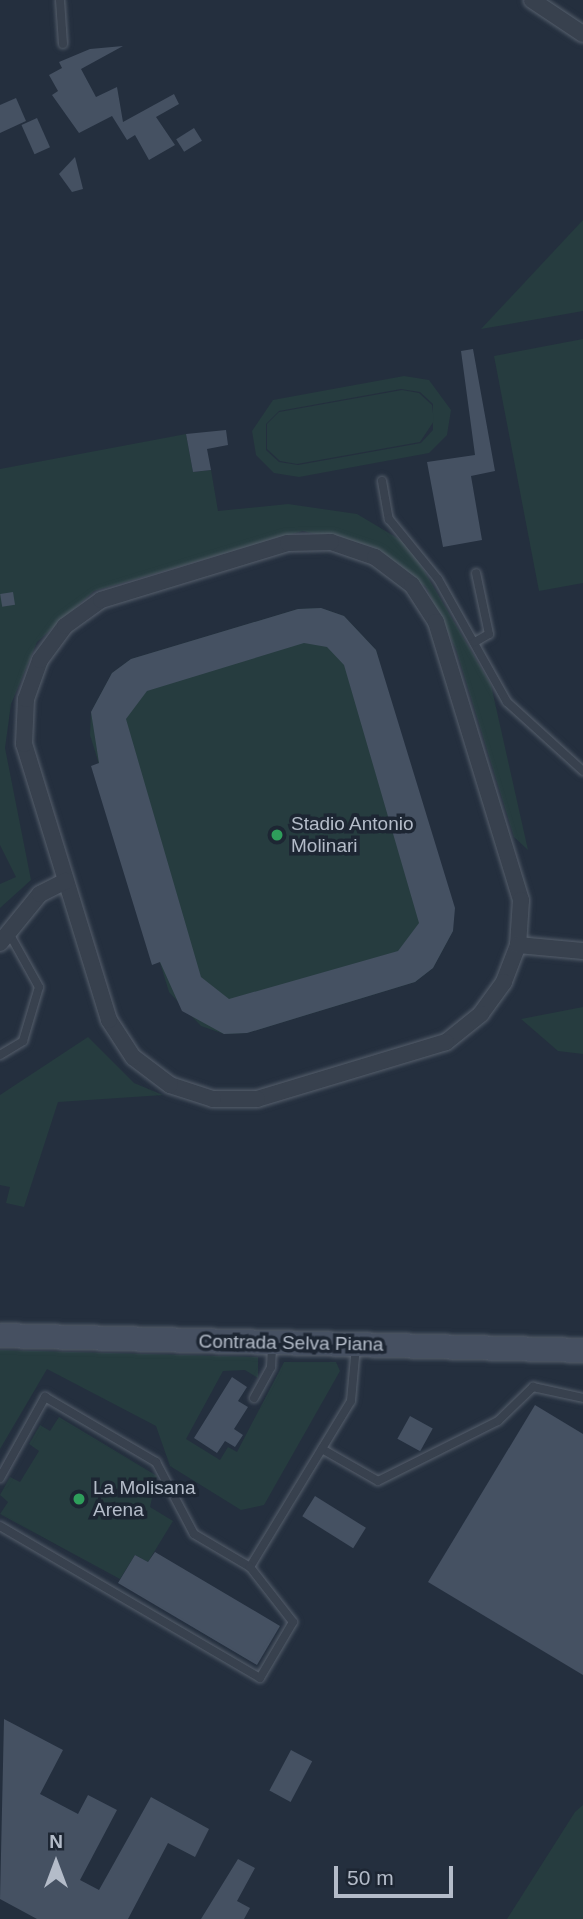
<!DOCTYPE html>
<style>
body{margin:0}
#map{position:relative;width:583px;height:1919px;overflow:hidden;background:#242f3e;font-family:Arial,sans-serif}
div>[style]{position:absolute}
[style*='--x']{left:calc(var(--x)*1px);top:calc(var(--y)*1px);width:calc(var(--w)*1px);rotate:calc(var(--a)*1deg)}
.green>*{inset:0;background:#263c3f}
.building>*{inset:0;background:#455162;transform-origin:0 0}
.roads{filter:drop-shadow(0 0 2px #565f6c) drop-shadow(0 0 2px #565f6c)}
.lane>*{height:8px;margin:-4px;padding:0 4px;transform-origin:4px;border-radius:4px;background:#38414e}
.street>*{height:16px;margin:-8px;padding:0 8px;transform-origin:8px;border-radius:8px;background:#38414e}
.secondary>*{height:23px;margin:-11.5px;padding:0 11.5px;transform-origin:11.5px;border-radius:11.5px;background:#465061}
.dots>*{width:19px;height:19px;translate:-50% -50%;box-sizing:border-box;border:4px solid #1d2633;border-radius:50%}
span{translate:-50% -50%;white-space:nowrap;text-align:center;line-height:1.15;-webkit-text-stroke:7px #1d2633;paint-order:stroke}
.poi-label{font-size:19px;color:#b4bcc9}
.left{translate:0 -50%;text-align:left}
.street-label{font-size:19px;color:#b4bcc9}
.north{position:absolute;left:21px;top:1828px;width:70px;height:70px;-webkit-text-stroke:5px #1d2633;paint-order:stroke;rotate:0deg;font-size:19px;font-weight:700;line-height:28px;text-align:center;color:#b4bcc9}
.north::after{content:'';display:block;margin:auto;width:24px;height:32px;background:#b4bcc9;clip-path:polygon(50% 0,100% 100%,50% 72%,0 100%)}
.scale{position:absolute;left:334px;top:1866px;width:119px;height:32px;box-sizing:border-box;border:4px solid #b4bcc9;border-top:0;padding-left:9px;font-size:21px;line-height:24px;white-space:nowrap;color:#b4bcc9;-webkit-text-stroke:5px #1d2633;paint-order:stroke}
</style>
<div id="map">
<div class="green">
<i style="clip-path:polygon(583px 220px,583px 311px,481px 329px)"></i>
<i style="clip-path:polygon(583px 339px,583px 583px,539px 591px,494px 356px)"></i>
<i style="clip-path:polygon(evenodd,404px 376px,429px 380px,451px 410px,447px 435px,429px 453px,299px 477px,274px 473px,256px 455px,252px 431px,273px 400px,404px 376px,401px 389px,420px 392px,433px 404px,433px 430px,421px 443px,298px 465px,279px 462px,266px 450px,266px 424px,279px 411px,401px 389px)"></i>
<i style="clip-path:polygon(402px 390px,419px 393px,432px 405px,434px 421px,420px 442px,297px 464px,280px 461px,267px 449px,267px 424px,279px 412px)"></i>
<i style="clip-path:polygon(186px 434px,193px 472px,211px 470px,218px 511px,288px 504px,357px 514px,409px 545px,491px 685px,528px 850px,514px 837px,456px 649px,426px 587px,373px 547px,303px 531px,94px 591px,37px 642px,11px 704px,5px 748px,31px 880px,0 908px,0 884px,16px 877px,0 845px,0 469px)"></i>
<i style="clip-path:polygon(321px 608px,344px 616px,376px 650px,453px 931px,433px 968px,415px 982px,247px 1033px,224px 1034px,201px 1026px,169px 992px,90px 735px,91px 712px,112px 673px,131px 659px,298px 609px)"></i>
<i style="clip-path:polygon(583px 1007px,583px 1054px,558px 1051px,521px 1019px)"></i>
<i style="clip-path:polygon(88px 1037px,134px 1083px,163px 1095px,58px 1102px,24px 1207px,6px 1203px,10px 1187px,0 1185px,0 1095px)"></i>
<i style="clip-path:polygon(0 1350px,258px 1357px,258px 1378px,245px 1370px,223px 1371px,186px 1439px,220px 1460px,228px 1447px,237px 1452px,284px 1362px,336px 1362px,340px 1371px,264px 1505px,241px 1510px,170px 1466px,156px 1426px,47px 1369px,0 1449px)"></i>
<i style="clip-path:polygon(59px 1417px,157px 1476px,150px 1507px,173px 1521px,148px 1562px,135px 1555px,120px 1579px,0 1514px,8px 1502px,0 1495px,10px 1477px,20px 1482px,39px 1451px,29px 1444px,40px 1425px,50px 1431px)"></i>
<i style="clip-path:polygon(583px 1805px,583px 1919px,507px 1919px,575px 1812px)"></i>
</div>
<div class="building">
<i style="clip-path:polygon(123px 46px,81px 69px,96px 97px,117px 87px,123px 122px,174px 94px,179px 104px,156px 117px,175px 145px,149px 160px,135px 135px,127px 140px,112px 116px,79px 133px,52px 95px,58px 91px,49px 75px,62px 68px,59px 62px,90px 49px)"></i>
<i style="clip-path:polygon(16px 98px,26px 121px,0 133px,0 105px)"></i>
<i style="left:37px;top:118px;width:32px;height:17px;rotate:66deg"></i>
<i style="left:194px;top:128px;width:15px;height:21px;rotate:58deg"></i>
<i style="clip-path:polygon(75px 157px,83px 189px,72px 192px,59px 174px)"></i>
<i style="clip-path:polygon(473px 349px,495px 471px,471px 476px,482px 540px,443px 547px,427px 462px,475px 455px,461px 351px)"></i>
<i style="clip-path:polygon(226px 430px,228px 445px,207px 449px,211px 470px,193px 472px,186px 434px)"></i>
<i style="left:13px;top:592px;width:13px;height:13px;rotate:81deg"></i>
<i style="clip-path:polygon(evenodd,321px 608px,344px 616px,376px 650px,455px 908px,453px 931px,433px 968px,415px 982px,247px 1033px,224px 1034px,182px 1011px,160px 962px,152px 965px,91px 766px,99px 763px,91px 712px,112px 673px,131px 659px,298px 609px,321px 608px,304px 643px,327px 647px,344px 665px,419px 923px,398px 951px,229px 999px,201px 977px,126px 719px,147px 691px,304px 643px)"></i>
<i style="clip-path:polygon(232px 1377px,247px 1387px,238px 1401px,248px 1407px,234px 1429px,243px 1435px,235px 1447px,225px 1441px,217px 1453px,194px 1438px)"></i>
<i style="clip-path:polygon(535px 1405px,583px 1434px,583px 1675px,428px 1582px)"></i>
<i style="left:410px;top:1416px;width:26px;height:26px;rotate:29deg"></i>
<i style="left:315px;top:1496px;width:60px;height:24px;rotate:32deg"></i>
<i style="clip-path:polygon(155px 1552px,280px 1626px,257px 1665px,118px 1583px,135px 1555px,148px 1562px)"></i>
<i style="clip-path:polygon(4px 1719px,63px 1750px,40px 1794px,78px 1814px,88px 1795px,117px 1810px,80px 1880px,99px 1890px,151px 1797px,209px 1829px,195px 1857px,168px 1843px,128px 1919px,37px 1919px,0 1899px)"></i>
<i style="left:291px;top:1750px;width:24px;height:46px;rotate:28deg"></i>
<i style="clip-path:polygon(238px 1859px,255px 1868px,237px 1901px,250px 1908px,244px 1919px,201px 1919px)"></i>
</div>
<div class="roads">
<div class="lane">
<i style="--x:60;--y:0;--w:44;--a:86.1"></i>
<i style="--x:382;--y:481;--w:39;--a:80"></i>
<i style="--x:389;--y:519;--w:77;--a:50.8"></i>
<i style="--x:438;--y:579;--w:141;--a:60.7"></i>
<i style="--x:507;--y:702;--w:103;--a:42.2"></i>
<i style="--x:475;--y:642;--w:16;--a:-30"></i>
<i style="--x:489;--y:634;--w:62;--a:-102"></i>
<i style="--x:0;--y:1055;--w:27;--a:-31"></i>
<i style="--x:23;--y:1041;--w:56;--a:-73.5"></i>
<i style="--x:39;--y:987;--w:62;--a:-119.1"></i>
<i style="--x:254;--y:1398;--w:35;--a:-61"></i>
<i style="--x:271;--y:1367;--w:22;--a:-87"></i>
<i style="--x:322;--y:1449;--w:64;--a:29.7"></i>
<i style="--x:378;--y:1481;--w:134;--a:-26.6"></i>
<i style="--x:498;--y:1421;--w:49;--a:-44.2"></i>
<i style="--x:533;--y:1387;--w:51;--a:12.4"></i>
<i style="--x:0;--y:1478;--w:93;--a:-60.9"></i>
<i style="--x:45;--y:1397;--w:129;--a:30.4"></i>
<i style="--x:156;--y:1462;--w:81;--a:62.2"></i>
<i style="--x:194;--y:1534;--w:65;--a:30.5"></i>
<i style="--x:250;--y:1567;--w:194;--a:-58.7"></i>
<i style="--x:351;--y:1401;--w:55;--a:-84.8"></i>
<i style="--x:0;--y:1526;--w:301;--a:30.3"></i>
<i style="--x:260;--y:1678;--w:65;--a:-59.5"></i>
<i style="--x:293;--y:1622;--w:70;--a:-128"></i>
</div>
<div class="street">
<i style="--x:532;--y:0;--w:61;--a:33.7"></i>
<i style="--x:331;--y:542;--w:46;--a:18.8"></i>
<i style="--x:375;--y:557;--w:46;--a:37.1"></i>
<i style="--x:412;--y:585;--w:44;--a:57"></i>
<i style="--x:436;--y:622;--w:291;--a:73"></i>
<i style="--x:521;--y:900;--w:45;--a:93.8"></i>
<i style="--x:518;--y:945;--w:40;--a:111"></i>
<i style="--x:504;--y:982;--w:39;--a:126"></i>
<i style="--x:481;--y:1014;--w:45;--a:141.3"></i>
<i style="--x:446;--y:1042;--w:197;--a:163.2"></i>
<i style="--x:257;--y:1099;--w:44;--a:180"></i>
<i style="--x:213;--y:1099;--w:45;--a:-162"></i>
<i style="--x:170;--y:1085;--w:46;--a:-142.9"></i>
<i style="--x:133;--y:1057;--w:44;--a:-123"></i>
<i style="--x:109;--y:1020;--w:289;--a:-107.1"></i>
<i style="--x:24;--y:744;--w:45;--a:-87.5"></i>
<i style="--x:26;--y:699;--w:41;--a:-70.3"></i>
<i style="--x:40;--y:660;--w:42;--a:-53.7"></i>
<i style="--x:65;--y:626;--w:44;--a:-35.8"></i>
<i style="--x:101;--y:600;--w:195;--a:-17"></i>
<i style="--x:288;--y:543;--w:43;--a:-1.3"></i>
<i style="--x:0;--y:943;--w:63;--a:-50.8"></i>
<i style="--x:40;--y:894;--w:29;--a:-27"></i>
<i style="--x:518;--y:945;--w:65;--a:5.3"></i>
</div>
<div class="secondary">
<i style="--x:0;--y:1335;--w:583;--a:1.47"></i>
</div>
</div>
<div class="dots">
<i style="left:277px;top:835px;background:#2e9e5b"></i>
<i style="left:79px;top:1499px;background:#2e9e5b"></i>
</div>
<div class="poi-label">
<span class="left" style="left:291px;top:835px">Stadio Antonio<br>Molinari</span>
<span class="left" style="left:93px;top:1499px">La Molisana<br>Arena</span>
</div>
<div class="street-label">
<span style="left:291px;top:1343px;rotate:1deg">Contrada Selva Piana</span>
</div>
<div class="north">N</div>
<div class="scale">50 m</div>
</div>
